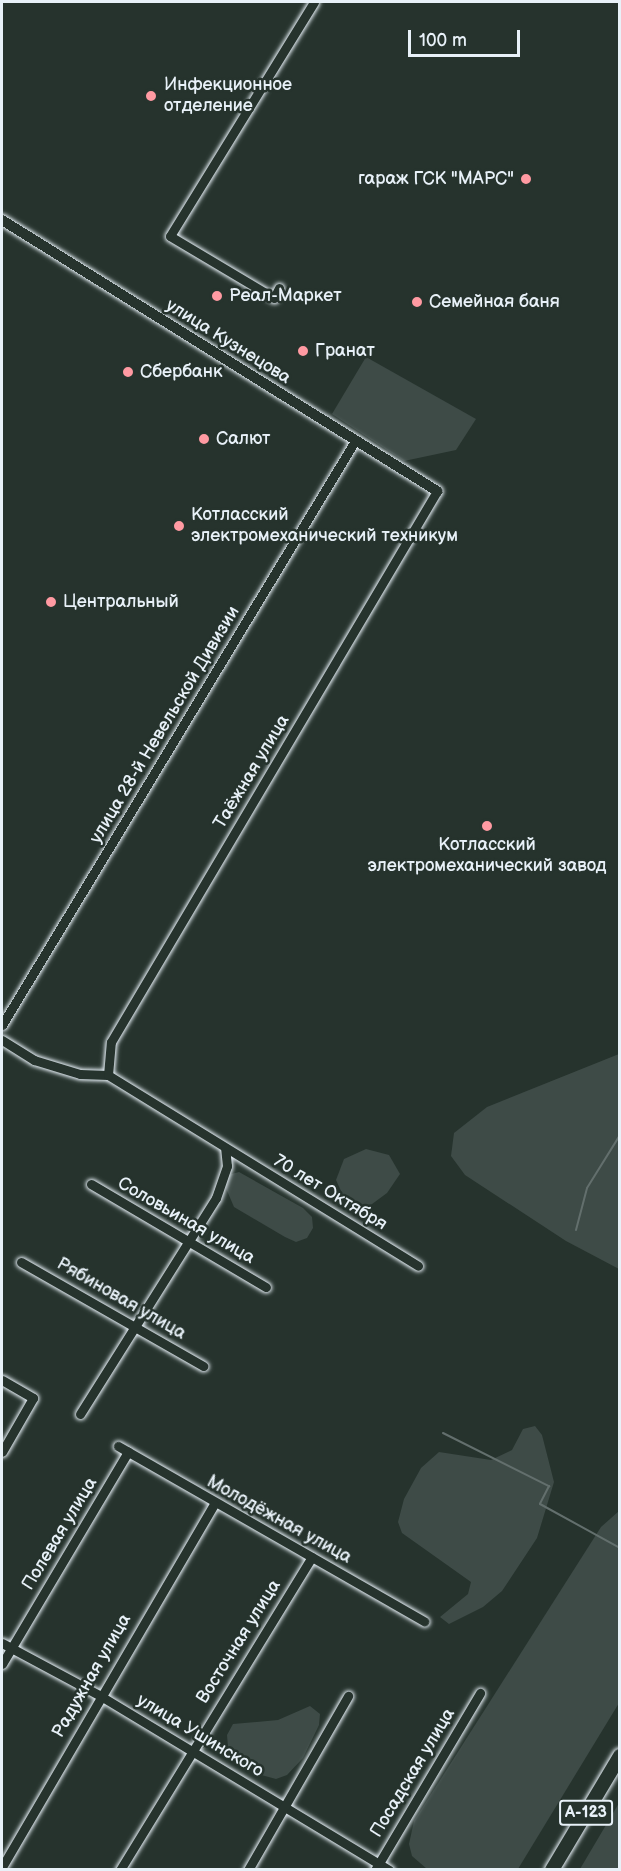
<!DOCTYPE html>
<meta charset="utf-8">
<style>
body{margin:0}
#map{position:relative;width:621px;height:1871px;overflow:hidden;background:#26332d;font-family:"Balsamiq Sans",sans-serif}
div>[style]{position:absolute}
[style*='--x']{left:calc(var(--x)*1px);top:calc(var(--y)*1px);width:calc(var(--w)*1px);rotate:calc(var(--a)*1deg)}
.green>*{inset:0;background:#3e4b47}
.stream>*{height:2px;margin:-1px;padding:0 1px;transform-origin:1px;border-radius:1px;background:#636f6d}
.roads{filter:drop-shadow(0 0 2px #e8f1f8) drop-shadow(0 0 2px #e8f1f8)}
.minor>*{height:9px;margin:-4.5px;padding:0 4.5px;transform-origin:4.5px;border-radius:4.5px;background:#26332d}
.tertiary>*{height:10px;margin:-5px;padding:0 5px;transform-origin:5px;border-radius:5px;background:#26332d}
.primary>*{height:14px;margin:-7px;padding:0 7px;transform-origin:7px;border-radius:7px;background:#26332d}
.dots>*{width:16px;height:16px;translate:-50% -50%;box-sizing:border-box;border:3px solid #26332d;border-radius:50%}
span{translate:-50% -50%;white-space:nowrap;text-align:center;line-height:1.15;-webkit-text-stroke:5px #26332d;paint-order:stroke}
.shield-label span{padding:2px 4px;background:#26332d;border:2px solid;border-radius:4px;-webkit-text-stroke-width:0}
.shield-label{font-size:16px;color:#e8f1f8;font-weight:700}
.poi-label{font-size:18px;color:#e8f1f8}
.left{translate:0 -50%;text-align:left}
.right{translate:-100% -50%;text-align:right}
.street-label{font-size:18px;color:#e8f1f8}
.frame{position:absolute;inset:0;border:3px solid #e8f1f8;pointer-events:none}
.scale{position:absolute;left:408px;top:30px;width:112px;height:27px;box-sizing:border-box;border:3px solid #e8f1f8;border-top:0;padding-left:8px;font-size:18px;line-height:21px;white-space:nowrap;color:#e8f1f8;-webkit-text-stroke:4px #26332d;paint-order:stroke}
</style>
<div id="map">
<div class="green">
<i style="clip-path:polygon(366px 357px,476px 419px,456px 450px,404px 461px,332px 414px)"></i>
<i style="clip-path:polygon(619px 1054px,620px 1054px,619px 1269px,566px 1241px,465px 1175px,451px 1156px,454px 1133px,487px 1107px)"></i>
<i style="clip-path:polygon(366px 1149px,389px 1155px,400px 1174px,387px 1193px,368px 1207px,346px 1202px,336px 1180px,344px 1159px)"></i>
<i style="clip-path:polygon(239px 1172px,303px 1208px,312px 1217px,313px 1228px,307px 1238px,296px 1242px,285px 1237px,234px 1207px,225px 1186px,228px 1175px)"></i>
<i style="clip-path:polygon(535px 1426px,542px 1435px,554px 1482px,537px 1538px,502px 1591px,483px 1607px,449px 1624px,440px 1617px,468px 1594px,471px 1582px,402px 1533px,398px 1522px,404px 1499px,421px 1468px,439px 1452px,491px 1460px,512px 1450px,523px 1429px)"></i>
<i style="clip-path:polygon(619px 1511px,619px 1703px,518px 1869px,427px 1869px,412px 1856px,409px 1844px,414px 1821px,601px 1527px)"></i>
<i style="clip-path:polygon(310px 1706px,320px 1714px,319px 1725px,303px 1758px,287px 1775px,276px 1779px,254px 1773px,228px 1747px,227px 1735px,233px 1724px,278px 1720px)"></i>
<i style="clip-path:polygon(619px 1803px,619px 1869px,580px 1869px)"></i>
</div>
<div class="stream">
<i style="--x:576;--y:1230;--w:43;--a:-75.3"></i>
<i style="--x:587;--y:1188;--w:62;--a:-58.1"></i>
<i style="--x:443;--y:1433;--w:119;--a:26.6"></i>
<i style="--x:549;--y:1486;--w:20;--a:117"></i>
<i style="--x:540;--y:1504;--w:91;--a:28.8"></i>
</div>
<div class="roads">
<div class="minor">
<i style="--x:279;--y:288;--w:11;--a:117"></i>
<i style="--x:274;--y:298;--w:121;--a:-149.2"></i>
<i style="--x:170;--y:236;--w:275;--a:-58.4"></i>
<i style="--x:2;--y:1025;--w:682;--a:-58.85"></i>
<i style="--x:2;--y:1040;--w:38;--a:32"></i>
<i style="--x:34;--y:1060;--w:48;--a:16.9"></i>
<i style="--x:80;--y:1074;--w:28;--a:2"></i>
<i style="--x:108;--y:1075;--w:364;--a:31.6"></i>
<i style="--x:108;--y:1075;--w:33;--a:-85"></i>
<i style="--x:111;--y:1042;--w:640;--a:-59.39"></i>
<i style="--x:91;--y:1184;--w:203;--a:30.5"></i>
<i style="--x:21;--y:1262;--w:210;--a:29.7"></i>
<i style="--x:2;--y:1380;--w:36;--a:30"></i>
<i style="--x:33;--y:1398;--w:62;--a:119.9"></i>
<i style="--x:80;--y:1414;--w:255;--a:-57.8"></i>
<i style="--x:216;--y:1198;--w:34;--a:-71"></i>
<i style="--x:227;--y:1166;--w:18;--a:-96"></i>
<i style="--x:118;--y:1446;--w:353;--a:29.8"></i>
<i style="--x:2;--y:1643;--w:110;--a:28.2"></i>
<i style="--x:99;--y:1695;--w:339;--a:31.1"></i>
<i style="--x:2;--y:1664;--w:247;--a:-59.3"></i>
<i style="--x:2;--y:1867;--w:420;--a:-59.7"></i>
<i style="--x:120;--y:1870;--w:367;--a:-58.5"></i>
<i style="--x:248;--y:1870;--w:201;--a:-60.1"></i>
<i style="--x:375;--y:1870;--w:206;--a:-59.3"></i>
</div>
<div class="tertiary">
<i style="--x:2;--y:220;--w:513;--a:31.92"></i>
</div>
<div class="primary">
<i style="--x:552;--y:1870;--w:133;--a:-59.2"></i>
</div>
</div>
<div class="dots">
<i style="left:151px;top:96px;background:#ff9aa2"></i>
<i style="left:526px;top:179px;background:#ff9aa2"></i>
<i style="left:217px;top:296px;background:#ff9aa2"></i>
<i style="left:417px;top:302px;background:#ff9aa2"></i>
<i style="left:303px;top:351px;background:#ff9aa2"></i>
<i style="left:128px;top:372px;background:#ff9aa2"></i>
<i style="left:204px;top:439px;background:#ff9aa2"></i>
<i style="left:179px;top:526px;background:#ff9aa2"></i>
<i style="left:51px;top:602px;background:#ff9aa2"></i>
<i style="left:487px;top:826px;background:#ff9aa2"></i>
</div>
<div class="shield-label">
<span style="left:586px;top:1813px">А-123</span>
</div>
<div class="poi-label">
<span class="left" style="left:164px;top:96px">Инфекционное<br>отделение</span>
<span class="right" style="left:514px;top:179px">гараж ГСК "МАРС"</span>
<span class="left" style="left:229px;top:296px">Реал-Маркет</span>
<span class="left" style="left:429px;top:302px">Семейная баня</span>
<span class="left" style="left:315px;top:351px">Гранат</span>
<span class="left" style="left:140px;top:372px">Сбербанк</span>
<span class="left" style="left:216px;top:439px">Салют</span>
<span class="left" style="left:191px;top:526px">Котласский<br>электромеханический техникум</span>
<span class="left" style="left:63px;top:602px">Центральный</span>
<span style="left:487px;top:856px">Котласский<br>электромеханический завод</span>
</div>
<div class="street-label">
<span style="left:228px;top:342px;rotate:32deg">улица Кузнецова</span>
<span style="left:165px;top:725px;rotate:-59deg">улица 28-й Невельской Дивизии</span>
<span style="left:252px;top:772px;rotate:-59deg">Таёжная улица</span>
<span style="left:330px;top:1193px;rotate:31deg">70 лет Октября</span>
<span style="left:186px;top:1221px;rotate:30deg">Соловьиная улица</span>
<span style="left:121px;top:1299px;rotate:30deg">Рябиновая улица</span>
<span style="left:279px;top:1520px;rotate:29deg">Молодёжная улица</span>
<span style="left:60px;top:1534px;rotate:-59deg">Полевая улица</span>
<span style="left:239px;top:1642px;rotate:-58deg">Восточная улица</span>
<span style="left:92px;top:1676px;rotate:-60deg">Радужная улица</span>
<span style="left:200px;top:1736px;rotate:31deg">улица Ушинского</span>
<span style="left:413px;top:1773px;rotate:-59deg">Посадская улица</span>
</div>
<div class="frame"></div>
<div class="scale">100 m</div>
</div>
